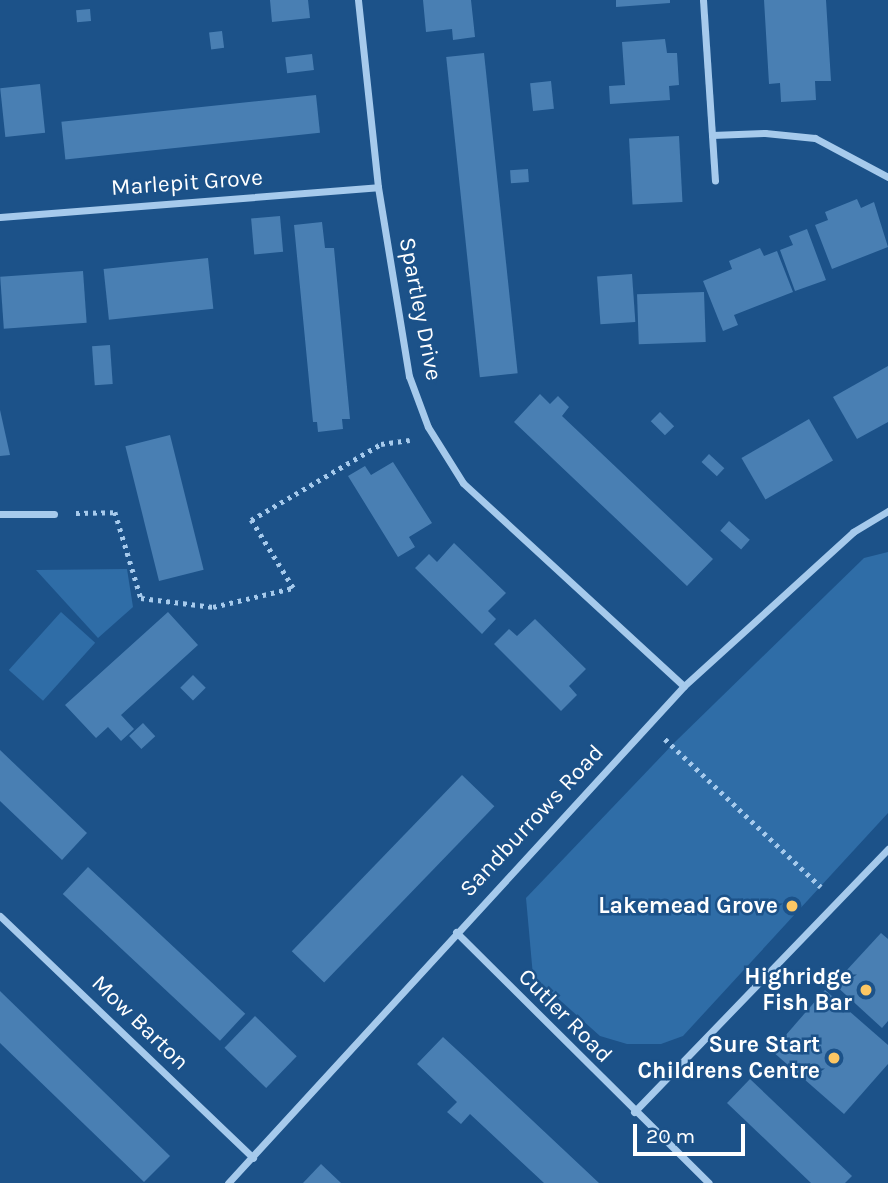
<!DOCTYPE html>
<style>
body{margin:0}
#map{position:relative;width:888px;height:1183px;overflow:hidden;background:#1c5289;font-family:Karla,sans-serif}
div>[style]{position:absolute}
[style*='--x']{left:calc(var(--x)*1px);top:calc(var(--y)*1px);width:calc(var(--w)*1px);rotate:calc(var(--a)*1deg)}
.green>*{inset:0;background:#2f6da7;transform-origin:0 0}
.building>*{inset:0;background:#497fb3;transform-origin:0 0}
.path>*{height:4.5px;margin-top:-2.25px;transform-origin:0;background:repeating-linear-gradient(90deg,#a6caec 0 3.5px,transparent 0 8.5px)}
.minor>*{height:7px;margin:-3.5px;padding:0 3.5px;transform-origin:3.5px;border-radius:3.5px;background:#a6caec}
.dots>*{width:19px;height:19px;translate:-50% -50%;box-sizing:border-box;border:4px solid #1c5289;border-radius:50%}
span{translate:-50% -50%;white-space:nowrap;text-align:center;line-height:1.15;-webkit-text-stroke:5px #1c5289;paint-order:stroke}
.street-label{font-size:23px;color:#fff}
.poi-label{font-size:23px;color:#fff;font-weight:700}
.right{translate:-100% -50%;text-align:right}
.scale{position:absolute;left:633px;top:1124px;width:112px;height:32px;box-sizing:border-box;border:4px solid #fff;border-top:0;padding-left:9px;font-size:21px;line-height:24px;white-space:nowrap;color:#fff;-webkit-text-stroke:5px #1c5289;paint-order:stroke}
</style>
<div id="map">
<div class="green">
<i style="clip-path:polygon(888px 552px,888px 813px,683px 1036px,661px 1044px,627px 1044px,600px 1036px,533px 976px,526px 898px,675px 742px,864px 558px)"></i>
<i style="clip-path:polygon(127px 569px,133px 607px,98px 638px,36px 570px)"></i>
<i style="left:61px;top:612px;width:46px;height:78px;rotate:42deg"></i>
</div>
<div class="building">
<i style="clip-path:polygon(270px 0,308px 0,310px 18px,272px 22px)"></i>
<i style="clip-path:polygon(423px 0,471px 0,475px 37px,453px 40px,452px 29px,426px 32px)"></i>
<i style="clip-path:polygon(616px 0,670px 0,670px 3px,616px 7px)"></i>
<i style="clip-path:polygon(764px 0,826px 0,831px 81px,815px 81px,816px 100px,781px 102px,780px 83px,769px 84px)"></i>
<i style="left:90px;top:9px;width:12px;height:14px;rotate:85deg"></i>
<i style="left:222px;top:31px;width:17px;height:13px;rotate:83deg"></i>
<i style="clip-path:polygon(665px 39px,667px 53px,677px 53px,679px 85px,669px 86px,670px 100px,610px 104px,609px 86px,625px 85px,622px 42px)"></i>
<i style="left:484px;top:53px;width:322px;height:38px;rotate:84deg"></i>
<i style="left:312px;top:54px;width:16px;height:27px;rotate:83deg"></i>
<i style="left:551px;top:81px;width:28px;height:21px;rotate:84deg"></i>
<i style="left:40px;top:84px;width:49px;height:40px;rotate:84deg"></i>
<i style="left:316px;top:95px;width:38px;height:256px;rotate:84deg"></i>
<i style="left:679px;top:136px;width:66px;height:50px;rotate:87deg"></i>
<i style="left:528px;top:169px;width:13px;height:18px;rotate:86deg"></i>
<i style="clip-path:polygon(857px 199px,861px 208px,874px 202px,888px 247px,832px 269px,815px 225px,828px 220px,825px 212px)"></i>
<i style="left:280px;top:216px;width:36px;height:29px;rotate:85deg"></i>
<i style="clip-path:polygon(322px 222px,325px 248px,334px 248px,350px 419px,342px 419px,343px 429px,318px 432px,317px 422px,313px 422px,294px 225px)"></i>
<i style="clip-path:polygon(807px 229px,826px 280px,795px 291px,780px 250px,793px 245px,789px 236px)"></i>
<i style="clip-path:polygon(760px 248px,764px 256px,777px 251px,793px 292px,734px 315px,738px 325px,723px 331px,703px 281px,732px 269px,729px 261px)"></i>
<i style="left:208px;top:258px;width:51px;height:105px;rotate:84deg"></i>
<i style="left:83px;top:271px;width:52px;height:83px;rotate:86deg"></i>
<i style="left:632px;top:274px;width:48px;height:35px;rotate:86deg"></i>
<i style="left:704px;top:292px;width:50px;height:67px;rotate:88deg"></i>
<i style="left:110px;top:345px;width:39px;height:18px;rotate:86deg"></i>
<i style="clip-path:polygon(888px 366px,888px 422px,857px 439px,833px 397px)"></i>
<i style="clip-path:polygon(540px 394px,550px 404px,558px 396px,569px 407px,562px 416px,713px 559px,687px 586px,514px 422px)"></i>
<i style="clip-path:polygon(0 410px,10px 455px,0 456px)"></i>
<i style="left:660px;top:412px;width:20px;height:13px;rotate:45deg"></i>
<i style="left:809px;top:419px;width:48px;height:78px;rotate:60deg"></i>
<i style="left:170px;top:435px;width:139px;height:46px;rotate:76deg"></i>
<i style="left:709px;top:454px;width:21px;height:11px;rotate:43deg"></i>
<i style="clip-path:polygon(393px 462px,432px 523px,409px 537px,415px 547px,398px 557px,348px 476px,365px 466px,371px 475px)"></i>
<i style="left:729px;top:521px;width:28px;height:13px;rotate:42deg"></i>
<i style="clip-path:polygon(454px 543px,506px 593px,488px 611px,496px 619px,482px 634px,415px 568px,429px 554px,437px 562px)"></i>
<i style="clip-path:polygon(168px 612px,198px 645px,121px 715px,134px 729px,121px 741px,108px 727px,96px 738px,65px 705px)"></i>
<i style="clip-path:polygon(535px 619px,586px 669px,569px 686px,577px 695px,561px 711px,494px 644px,509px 629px,517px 636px)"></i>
<i style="left:193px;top:675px;width:18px;height:18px;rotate:45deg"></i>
<i style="left:143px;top:723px;width:18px;height:19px;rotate:47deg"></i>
<i style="clip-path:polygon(0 750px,87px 833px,62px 860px,0 801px)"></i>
<i style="left:462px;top:775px;width:45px;height:245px;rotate:44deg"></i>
<i style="left:88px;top:867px;width:215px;height:37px;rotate:43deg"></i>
<i style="clip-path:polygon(881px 933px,888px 939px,888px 1021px,882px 1028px,834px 984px)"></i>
<i style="clip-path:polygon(825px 990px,888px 1045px,888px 1064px,844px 1114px,772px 1051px)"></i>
<i style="clip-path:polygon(0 991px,170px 1156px,144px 1182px,0 1043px)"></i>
<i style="left:255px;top:1016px;width:58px;height:44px;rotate:44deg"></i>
<i style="clip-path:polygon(443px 1037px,469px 1061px,599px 1183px,544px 1183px,470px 1114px,461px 1124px,447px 1112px,457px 1102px,417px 1064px)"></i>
<i style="clip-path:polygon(750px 1079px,852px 1176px,845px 1183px,811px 1183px,727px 1103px)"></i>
<i style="clip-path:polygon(321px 1164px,341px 1183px,303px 1183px)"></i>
</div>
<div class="path">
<i style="--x:76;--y:513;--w:39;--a:-1"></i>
<i style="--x:115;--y:512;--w:90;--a:73.2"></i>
<i style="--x:141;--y:598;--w:73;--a:7.1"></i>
<i style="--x:213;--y:607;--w:82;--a:-13.4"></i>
<i style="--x:293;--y:588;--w:80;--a:-121.7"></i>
<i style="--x:251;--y:520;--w:151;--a:-30.3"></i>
<i style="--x:381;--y:444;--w:29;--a:-8"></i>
<i style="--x:665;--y:739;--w:215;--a:43.5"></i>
</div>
<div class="minor">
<i style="--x:358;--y:0;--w:188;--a:83.9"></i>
<i style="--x:378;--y:187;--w:192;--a:80.7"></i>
<i style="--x:409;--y:376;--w:54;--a:69.6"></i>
<i style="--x:428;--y:427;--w:66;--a:58"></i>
<i style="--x:463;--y:483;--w:300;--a:42.6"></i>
<i style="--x:703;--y:0;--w:181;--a:86.2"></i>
<i style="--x:712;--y:135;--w:53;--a:-2.2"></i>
<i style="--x:765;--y:133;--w:50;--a:5.7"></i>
<i style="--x:815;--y:138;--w:83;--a:28.1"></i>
<i style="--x:0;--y:217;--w:379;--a:-4.5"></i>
<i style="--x:0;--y:514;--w:54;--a:0"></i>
<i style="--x:0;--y:916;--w:350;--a:43.7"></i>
<i style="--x:456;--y:932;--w:356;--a:44.8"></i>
<i style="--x:634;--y:1112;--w:366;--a:-46"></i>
<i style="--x:228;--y:1183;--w:674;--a:-47.46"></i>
<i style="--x:684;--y:686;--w:229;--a:-42.3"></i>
<i style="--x:853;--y:532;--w:41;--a:-31"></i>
</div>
<div class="dots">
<i style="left:792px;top:906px;background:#fcc764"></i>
<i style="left:866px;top:990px;background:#fcc764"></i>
<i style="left:834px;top:1058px;background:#fcc764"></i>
</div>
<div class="street-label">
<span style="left:187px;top:183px;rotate:-4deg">Marlepit Grove</span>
<span style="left:420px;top:309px;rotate:79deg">Spartley Drive</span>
<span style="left:532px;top:821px;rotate:-47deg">Sandburrows Road</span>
<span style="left:565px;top:1016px;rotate:45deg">Cutler Road</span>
<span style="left:140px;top:1023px;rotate:44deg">Mow Barton</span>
</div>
<div class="poi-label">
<span class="right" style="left:778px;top:906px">Lakemead Grove</span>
<span class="right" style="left:852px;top:990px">Highridge<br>Fish Bar</span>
<span class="right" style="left:820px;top:1058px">Sure Start<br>Childrens Centre</span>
</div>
<div class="scale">20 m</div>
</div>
